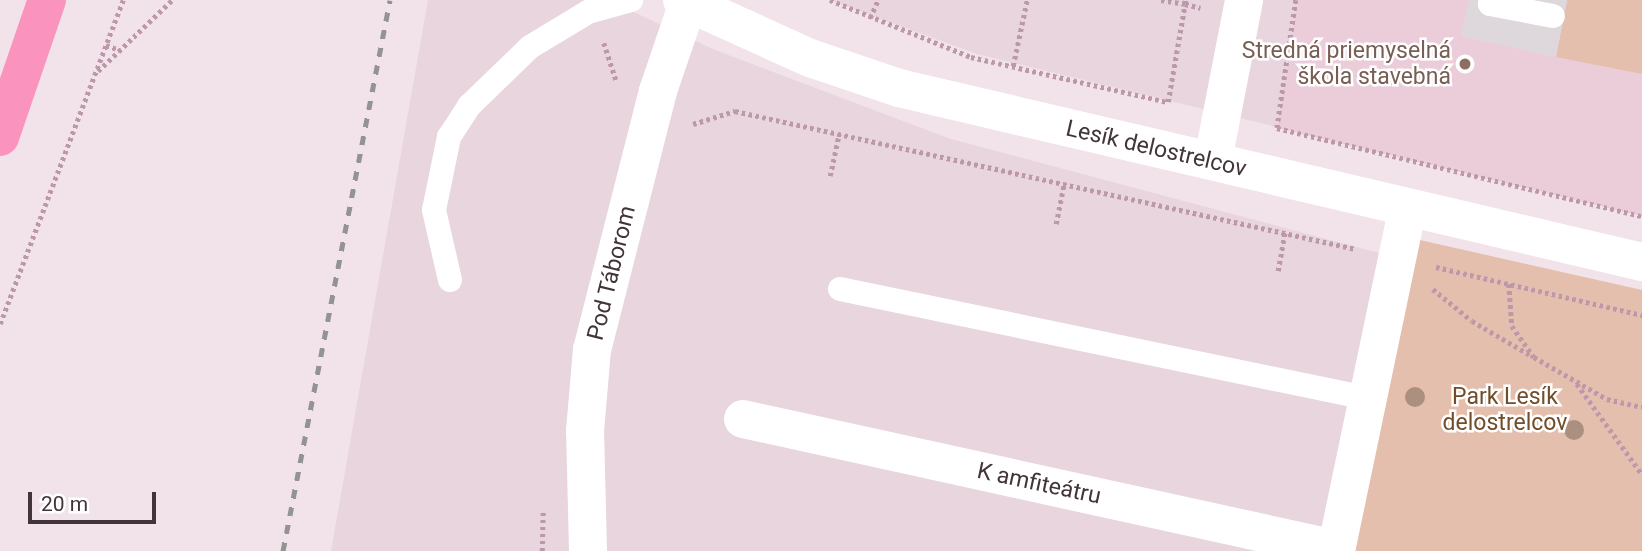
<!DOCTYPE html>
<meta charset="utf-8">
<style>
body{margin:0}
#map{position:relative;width:1642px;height:551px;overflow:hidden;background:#f1e3e9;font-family:Roboto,sans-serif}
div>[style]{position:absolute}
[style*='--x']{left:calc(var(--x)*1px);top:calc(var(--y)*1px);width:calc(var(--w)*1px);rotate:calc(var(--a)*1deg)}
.residential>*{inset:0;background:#e8d5de}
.education>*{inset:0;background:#eacdd9}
.green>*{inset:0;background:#e4bfad}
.parking>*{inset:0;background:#ded8dc}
.path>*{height:4.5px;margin-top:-2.25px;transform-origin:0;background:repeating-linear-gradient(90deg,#bd98aa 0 3.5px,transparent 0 7px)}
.service>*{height:24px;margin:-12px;padding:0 12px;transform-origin:12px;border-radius:12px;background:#fff}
.minor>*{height:38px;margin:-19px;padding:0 19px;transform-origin:19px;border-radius:19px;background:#fff}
.tertiary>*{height:38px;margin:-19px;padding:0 19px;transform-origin:19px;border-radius:19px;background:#fff}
.primary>*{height:38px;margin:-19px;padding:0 19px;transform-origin:19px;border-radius:19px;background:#fa93bd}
.rail>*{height:5px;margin-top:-2.5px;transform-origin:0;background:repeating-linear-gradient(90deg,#939393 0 9px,transparent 0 18px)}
.trees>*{width:20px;height:20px;margin:-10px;border-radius:50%;background:#ab9080}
.dots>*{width:19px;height:19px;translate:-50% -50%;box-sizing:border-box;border:4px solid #fff;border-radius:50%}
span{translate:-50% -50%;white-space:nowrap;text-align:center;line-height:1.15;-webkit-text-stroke:5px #fff;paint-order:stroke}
.education-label{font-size:23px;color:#785e54}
.right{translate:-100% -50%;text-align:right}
.street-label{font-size:23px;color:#42343b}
.park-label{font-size:23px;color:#714d2a}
.scale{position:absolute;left:28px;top:492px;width:128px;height:32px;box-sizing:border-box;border:4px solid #42343b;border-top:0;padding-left:9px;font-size:21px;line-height:24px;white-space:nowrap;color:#42343b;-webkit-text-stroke:5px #fff;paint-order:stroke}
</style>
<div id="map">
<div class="residential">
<i style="clip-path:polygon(428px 0,608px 0,715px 50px,951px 139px,1394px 257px,1335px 551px,331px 551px)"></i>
<i style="clip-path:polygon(829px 0,1642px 0,1642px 216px,977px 54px)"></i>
</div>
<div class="education">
<i style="clip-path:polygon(1298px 0,1642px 0,1642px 216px,1277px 128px)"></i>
</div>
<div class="green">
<i style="clip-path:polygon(1567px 0,1642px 0,1642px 74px,1556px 57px)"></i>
<i style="clip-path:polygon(1402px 236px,1642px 290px,1642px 551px,1334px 551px)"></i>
</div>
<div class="parking">
<i style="clip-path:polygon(1469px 0,1567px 0,1556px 57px,1461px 36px)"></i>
</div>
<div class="path">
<i style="--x:830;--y:0;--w:152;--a:22"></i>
<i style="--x:971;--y:57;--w:202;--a:12.9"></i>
<i style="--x:1168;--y:102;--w:99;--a:-80.2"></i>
<i style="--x:1185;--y:4;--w:16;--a:14"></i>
<i style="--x:1161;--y:0;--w:24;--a:9"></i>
<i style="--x:1185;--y:4;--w:4;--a:-76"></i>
<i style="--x:1296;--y:0;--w:129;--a:98.4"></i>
<i style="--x:1277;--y:128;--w:375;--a:13.6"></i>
<i style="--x:870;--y:18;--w:20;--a:-66"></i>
<i style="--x:604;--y:43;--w:40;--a:72"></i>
<i style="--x:106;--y:45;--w:15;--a:20"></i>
<i style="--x:1013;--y:66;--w:67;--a:-78"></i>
<i style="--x:98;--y:71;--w:103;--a:-43.8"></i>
<i style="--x:693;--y:124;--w:44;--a:-17.2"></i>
<i style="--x:735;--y:111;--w:636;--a:12.53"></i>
<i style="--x:830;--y:176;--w:43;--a:-77.9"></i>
<i style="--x:1056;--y:224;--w:41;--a:-78.7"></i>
<i style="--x:1436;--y:267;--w:212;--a:13.1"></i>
<i style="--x:1278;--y:271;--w:39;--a:-80"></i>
<i style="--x:1509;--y:284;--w:42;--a:85.9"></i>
<i style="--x:1512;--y:326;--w:38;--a:55"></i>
<i style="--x:1534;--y:357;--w:84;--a:29.9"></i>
<i style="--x:1607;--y:399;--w:36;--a:13"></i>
<i style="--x:1433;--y:289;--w:50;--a:39.4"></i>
<i style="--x:1472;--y:321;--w:67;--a:30.4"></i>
<i style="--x:0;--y:324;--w:347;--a:-69.2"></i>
<i style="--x:1577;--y:384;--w:111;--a:54.2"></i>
<i style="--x:542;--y:551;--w:41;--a:-88.6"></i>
</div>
<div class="service">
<i style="--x:1491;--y:0;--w:4;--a:104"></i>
<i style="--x:1490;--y:4;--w:64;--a:10.8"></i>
<i style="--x:450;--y:280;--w:72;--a:-102.9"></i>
<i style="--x:434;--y:210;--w:75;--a:-78.4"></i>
<i style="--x:449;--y:137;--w:37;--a:-57"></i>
<i style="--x:469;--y:106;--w:85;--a:-44"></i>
<i style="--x:530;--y:47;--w:68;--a:-31.1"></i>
<i style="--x:588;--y:12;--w:45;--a:-15.6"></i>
<i style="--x:840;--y:289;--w:538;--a:11.69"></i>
</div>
<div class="minor">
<i style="--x:1213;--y:160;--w:163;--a:-79"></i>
<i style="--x:743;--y:419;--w:607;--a:12.37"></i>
<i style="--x:588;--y:551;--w:120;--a:-91.4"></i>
<i style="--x:585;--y:431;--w:81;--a:-85.1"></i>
<i style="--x:592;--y:350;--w:267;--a:-75.7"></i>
<i style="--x:658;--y:91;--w:93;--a:-71.2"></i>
<i style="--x:1336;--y:551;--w:348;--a:-78.2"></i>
</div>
<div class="tertiary">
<i style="--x:682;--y:0;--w:141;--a:24.4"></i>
<i style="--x:810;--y:58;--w:94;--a:18.6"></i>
<i style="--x:899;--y:88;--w:763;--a:13.18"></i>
</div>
<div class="primary">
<i style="--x:0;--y:137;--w:145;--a:-71.1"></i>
</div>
<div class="rail">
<i style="--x:283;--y:551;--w:561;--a:-79.01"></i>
</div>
<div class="trees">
<i style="left:1415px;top:397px"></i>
<i style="left:1574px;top:430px"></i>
</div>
<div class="dots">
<i style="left:1465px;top:64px;background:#8d6e63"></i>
</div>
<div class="education-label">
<span class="right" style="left:1451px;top:64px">Stredná priemyselná<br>škola stavebná</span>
</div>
<div class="street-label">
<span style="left:1156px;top:149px;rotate:13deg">Lesík delostrelcov</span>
<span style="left:612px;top:273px;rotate:-76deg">Pod Táborom</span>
<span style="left:1039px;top:484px;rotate:12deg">K amfiteátru</span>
</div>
<div class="park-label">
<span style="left:1505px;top:410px">Park Lesík<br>delostrelcov</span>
</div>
<div class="scale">20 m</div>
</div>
